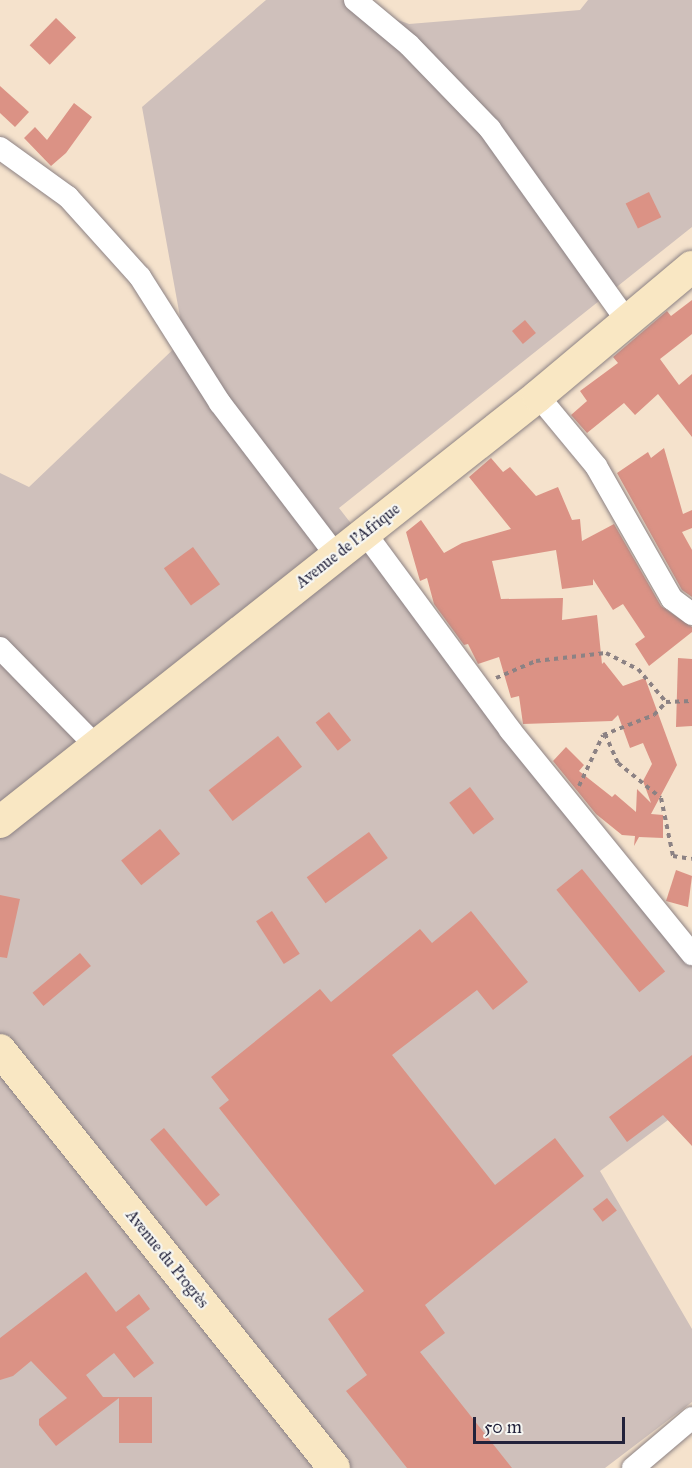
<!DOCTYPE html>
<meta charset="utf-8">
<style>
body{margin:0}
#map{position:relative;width:692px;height:1468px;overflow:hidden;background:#f5e2cc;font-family:"IM FELL Great Primer",serif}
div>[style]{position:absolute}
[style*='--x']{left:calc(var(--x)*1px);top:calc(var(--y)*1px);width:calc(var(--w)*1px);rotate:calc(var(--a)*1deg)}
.industrial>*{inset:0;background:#cfc0bb}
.building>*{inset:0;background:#db9285;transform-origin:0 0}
.path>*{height:4px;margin-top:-2px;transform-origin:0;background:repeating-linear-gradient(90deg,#8c8284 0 4.5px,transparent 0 9px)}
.roads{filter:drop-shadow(0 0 2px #8c8284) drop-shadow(0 0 2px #8c8284)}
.street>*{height:22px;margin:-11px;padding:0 11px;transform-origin:11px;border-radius:11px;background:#fff}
.secondary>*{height:32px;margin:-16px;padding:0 16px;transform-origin:16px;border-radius:16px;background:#f9e7c3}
span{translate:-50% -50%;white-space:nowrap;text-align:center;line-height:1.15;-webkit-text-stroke:4.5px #f6f6f2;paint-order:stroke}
.street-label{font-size:16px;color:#22223b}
.scale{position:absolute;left:473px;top:1417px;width:152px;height:27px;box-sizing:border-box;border:3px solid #22223b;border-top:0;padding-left:8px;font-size:18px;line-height:21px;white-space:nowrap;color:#22223b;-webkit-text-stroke:4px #f6f6f2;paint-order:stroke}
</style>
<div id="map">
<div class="industrial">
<i style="clip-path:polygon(266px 0,342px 0,409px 24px,580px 10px,588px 0,692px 0,692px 227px,339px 508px,692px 962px,692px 1102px,600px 1171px,692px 1329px,692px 1402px,605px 1468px,0 1468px,0 473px,29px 487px,184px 339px,142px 107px)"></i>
</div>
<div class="building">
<i style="left:56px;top:18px;width:28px;height:38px;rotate:44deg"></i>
<i style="clip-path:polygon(0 86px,29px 112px,15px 127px,0 113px)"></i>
<i style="clip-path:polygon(74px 103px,92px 117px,66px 153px,51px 166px,24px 138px,35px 127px,47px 140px)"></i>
<i style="left:649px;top:192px;width:28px;height:26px;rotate:64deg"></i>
<i style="clip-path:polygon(692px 300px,692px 334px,660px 359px,679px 385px,692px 374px,692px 437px,658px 394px,635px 415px,624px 403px,587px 433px,571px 415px,587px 401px,580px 391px,618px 363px,613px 357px,667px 311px,671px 316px)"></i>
<i style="left:525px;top:320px;width:17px;height:17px;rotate:50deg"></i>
<i style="clip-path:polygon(664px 448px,683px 514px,692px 510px,692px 528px,682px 532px,692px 550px,692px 597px,682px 590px,617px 473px,648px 452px,651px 458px)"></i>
<i style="clip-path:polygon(491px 458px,503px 472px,510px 467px,536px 496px,558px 487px,572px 520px,580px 519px,582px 541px,614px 524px,661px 606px,692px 627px,692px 632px,649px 666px,635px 644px,645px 637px,623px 604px,613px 610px,593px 579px,593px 585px,562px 589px,556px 550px,492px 561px,501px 599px,563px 598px,562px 620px,597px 615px,602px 664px,604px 662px,623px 686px,645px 678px,677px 765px,651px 814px,663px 815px,663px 838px,639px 837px,634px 846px,635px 836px,622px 835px,596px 814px,553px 761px,566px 747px,584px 765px,579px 771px,612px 797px,615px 794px,636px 812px,637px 789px,651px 803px,643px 781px,652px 764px,643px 743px,630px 748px,618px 715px,612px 721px,523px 724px,519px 696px,511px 698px,499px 657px,478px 664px,468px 644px,464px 645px,434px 604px,427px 578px,420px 581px,406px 532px,421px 520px,444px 553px,462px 543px,511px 529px,469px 477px)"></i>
<i style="left:193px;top:547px;width:46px;height:36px;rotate:54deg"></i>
<i style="clip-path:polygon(678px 658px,692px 659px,692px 726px,676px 727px)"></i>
<i style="left:329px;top:712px;width:36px;height:17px;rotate:52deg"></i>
<i style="left:278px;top:736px;width:39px;height:88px;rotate:52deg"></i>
<i style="left:470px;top:787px;width:40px;height:26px;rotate:53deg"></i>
<i style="left:160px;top:829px;width:32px;height:50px;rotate:51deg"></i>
<i style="left:369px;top:832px;width:32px;height:77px;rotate:54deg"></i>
<i style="left:582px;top:869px;width:132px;height:33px;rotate:51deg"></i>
<i style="clip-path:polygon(676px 870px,692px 876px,688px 907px,666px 901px)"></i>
<i style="clip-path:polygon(0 895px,20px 899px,7px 958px,0 957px)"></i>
<i style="left:272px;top:911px;width:51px;height:19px;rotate:57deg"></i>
<i style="clip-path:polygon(471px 911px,528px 982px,493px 1010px,477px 990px,392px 1055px,495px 1185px,555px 1138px,584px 1176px,425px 1305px,445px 1333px,420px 1352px,512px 1468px,407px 1468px,346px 1391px,367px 1375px,328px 1319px,364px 1291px,219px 1108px,229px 1100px,211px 1077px,320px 989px,331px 1002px,420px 929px,432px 943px)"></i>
<i style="left:80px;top:953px;width:17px;height:62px;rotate:50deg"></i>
<i style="clip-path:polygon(692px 1055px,692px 1146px,663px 1115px,627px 1142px,609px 1117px)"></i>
<i style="left:164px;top:1128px;width:87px;height:18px;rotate:50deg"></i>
<i style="left:607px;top:1198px;width:16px;height:18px;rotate:52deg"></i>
<i style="clip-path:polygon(86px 1272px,116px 1312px,139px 1294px,150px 1309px,126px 1327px,154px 1363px,134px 1378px,114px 1353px,86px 1375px,103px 1397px,152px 1397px,152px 1443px,119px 1443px,119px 1398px,56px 1446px,39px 1425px,39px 1419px,67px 1398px,31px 1361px,13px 1376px,0 1380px,0 1338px)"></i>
</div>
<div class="path">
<i style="--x:496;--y:678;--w:43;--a:-23"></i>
<i style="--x:536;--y:661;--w:70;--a:-6.5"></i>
<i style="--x:606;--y:653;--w:36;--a:27"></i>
<i style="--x:638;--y:669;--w:43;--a:49.7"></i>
<i style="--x:605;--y:734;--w:32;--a:66"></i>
<i style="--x:618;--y:763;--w:55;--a:39.1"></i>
<i style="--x:661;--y:798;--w:59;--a:78.3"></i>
<i style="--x:673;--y:856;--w:19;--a:9"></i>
<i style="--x:579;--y:786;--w:56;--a:-64.8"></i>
<i style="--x:603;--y:735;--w:55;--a:-21.4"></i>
<i style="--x:654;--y:715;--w:18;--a:-47"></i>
<i style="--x:666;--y:702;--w:26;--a:-2"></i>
</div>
<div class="roads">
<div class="street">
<i style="--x:355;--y:0;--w:70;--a:39.8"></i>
<i style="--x:409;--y:45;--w:117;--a:46"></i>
<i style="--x:490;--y:129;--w:236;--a:54.5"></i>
<i style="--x:0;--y:148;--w:84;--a:35.8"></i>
<i style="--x:68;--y:197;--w:108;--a:48"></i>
<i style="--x:140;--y:277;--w:149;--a:57.6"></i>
<i style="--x:220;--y:403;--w:191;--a:52.7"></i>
<i style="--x:538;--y:396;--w:91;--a:50.4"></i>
<i style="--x:596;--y:466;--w:153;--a:60.3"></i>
<i style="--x:672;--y:599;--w:25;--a:37"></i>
<i style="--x:365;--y:533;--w:245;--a:53.6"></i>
<i style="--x:510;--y:730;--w:289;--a:50.9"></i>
<i style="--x:0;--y:648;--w:139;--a:45.6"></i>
<i style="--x:633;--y:1468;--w:77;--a:-40.3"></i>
</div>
<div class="secondary">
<i style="--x:0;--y:822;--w:686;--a:-38.37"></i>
<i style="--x:538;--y:396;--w:201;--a:-40"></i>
<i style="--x:0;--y:1050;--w:535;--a:51.37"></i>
</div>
</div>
<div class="street-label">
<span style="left:348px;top:546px;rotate:-38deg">Avenue de l'Afrique</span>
<span style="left:167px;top:1259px;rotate:51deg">Avenue du Progrès</span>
</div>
<div class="scale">50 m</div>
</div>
